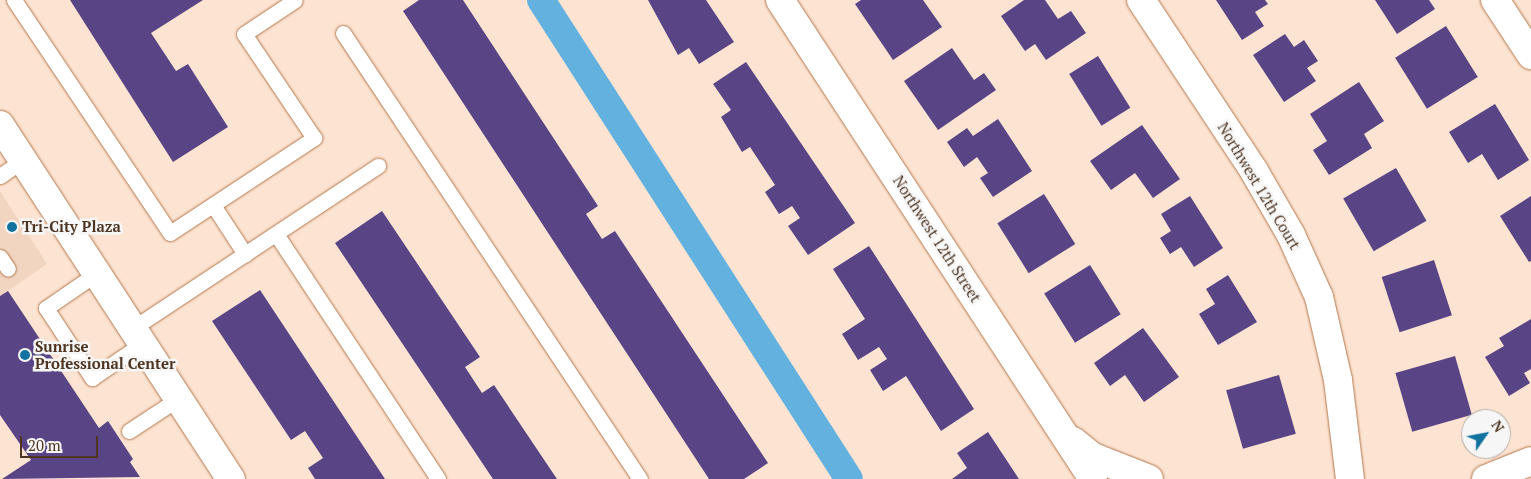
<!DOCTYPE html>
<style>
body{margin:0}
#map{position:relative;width:1531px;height:479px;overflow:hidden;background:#fde3d1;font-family:"PT Serif",serif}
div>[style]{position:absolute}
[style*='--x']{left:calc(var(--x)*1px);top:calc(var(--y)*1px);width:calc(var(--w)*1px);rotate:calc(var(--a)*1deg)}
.built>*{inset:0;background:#f2d5c1}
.canal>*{height:28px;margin:-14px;padding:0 14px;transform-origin:14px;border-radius:14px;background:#63b1df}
.building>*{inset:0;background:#594585;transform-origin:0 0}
.roads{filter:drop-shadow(0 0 1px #b2774c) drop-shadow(0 0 1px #b2774c)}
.lane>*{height:15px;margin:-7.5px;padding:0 7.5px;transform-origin:7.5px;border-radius:7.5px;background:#fff}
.street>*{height:28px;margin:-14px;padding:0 14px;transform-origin:14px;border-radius:14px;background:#fff}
.dots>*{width:14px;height:14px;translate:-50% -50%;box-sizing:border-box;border:2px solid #f6f6f6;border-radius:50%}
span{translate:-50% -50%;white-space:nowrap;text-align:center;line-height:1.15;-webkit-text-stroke:5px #f6f6f6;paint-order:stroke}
.street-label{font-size:15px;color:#4e3522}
.poi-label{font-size:15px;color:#4e3522;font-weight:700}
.left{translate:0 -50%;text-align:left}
.north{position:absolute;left:1461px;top:409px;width:50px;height:50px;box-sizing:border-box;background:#f6f6f6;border:1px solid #b3a9a1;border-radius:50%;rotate:57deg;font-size:14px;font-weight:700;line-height:20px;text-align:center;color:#4e3522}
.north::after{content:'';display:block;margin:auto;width:18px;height:22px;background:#11729f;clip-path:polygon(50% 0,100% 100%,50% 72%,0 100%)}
.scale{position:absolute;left:20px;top:436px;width:78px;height:22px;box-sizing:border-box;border:2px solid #4e3522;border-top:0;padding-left:6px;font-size:15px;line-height:18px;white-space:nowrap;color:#4e3522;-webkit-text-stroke:4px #f6f6f6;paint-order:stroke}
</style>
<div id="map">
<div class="built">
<i style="clip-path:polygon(0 191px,47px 264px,0 296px)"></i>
</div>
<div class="canal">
<i style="--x:541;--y:0;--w:569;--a:57.26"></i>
</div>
<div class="building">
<i style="clip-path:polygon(70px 0,203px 0,151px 33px,176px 71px,188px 64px,228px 127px,173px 162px)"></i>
<i style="clip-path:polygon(419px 0,463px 0,598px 206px,586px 214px,602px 239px,615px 231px,768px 463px,744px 479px,709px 479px,403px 11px)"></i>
<i style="clip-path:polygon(648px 0,706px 0,734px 42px,699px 64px,689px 48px,678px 55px)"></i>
<i style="clip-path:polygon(861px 0,923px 0,942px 27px,893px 60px,855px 4px)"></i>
<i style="clip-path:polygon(1024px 0,1045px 0,1058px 19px,1071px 11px,1086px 33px,1046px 60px,1035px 44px,1025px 51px,1001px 16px)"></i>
<i style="clip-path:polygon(1216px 0,1265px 0,1268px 4px,1255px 12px,1264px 26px,1242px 40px)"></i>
<i style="clip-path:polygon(1375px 0,1429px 0,1435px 9px,1397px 34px)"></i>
<i style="left:1446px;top:26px;width:60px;height:60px;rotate:58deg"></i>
<i style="clip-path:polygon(1285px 34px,1294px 47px,1304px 40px,1318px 61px,1307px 68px,1316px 81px,1284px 102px,1253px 55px)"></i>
<i style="clip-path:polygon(952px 48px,974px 80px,984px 73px,996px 90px,938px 130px,904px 81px)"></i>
<i style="left:1098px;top:56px;width:61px;height:34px;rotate:58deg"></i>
<i style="clip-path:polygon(746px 62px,855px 223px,808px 255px,788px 226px,800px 218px,792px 206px,779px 214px,765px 192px,775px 185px,750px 147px,742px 152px,721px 117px,731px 110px,713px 84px)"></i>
<i style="clip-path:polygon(1359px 82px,1384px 121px,1364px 134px,1372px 148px,1329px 175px,1313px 150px,1327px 141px,1310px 114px)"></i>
<i style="clip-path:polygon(1495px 104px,1529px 160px,1498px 180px,1482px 154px,1468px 163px,1449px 132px)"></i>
<i style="clip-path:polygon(998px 119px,1032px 171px,993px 197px,980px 178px,988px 173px,977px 157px,964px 167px,947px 142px,967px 128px,973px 136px)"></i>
<i style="clip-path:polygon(1142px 125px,1180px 179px,1153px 198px,1135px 173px,1111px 190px,1090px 161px)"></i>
<i style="left:1396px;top:168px;width:61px;height:61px;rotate:60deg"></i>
<i style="left:1044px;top:194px;width:59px;height:55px;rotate:58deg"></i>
<i style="clip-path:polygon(1190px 196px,1223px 248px,1194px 267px,1181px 247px,1170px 254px,1160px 238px,1171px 231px,1161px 214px)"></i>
<i style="clip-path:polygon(1531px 196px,1531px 261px,1529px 262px,1500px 216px)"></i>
<i style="clip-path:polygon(382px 211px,480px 357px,465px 367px,482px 393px,494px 385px,557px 479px,493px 479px,335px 243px)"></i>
<i style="clip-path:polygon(869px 246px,974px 409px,941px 431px,906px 376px,883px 391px,870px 370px,887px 359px,879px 347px,858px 360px,842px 334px,865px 319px,833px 269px)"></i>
<i style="left:1434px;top:260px;width:58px;height:55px;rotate:72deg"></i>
<i style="left:1090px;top:265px;width:58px;height:54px;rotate:58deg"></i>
<i style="clip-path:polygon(1228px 275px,1257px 322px,1218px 345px,1199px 314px,1215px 304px,1206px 289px)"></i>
<i style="clip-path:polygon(260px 290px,385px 479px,315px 479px,308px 468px,323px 458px,305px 431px,291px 440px,212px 321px)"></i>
<i style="clip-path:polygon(8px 291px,99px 428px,108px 421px,133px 459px,130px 462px,140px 477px,2px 479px,31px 460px,0 415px,0 296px)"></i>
<i style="clip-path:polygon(1531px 319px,1531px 369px,1524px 373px,1530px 383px,1509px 396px,1485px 357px,1504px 346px,1499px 338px)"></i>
<i style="clip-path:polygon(1143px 328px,1179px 377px,1144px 402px,1125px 375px,1110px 386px,1094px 363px)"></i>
<i style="left:1455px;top:356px;width:61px;height:62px;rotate:74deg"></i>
<i style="left:1279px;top:375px;width:61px;height:55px;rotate:74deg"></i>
<i style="clip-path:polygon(988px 432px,1019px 479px,952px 479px,967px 468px,957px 453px)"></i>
</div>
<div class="roads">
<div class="lane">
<i style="--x:14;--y:0;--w:280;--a:56.2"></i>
<i style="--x:170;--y:233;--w:173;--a:-33.4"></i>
<i style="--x:314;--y:138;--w:125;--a:-123.9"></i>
<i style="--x:244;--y:34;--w:61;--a:-33.7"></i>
<i style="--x:343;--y:33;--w:536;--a:56.34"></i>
<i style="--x:0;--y:176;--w:28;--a:-35"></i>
<i style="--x:213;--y:205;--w:59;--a:56.9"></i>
<i style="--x:276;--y:234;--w:294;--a:56.5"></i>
<i style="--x:0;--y:257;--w:14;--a:56"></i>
<i style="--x:97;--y:273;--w:62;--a:145.5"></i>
<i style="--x:46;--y:308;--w:84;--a:56.7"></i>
<i style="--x:92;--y:378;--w:62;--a:-34.5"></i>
<i style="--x:133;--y:328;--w:294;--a:-33.5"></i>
<i style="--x:129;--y:431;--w:60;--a:-33.4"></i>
</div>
<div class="street">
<i style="--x:780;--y:0;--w:572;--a:56.84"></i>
<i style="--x:1141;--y:0;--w:205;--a:56.5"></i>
<i style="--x:1254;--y:171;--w:74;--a:60"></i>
<i style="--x:1291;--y:235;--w:68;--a:65.7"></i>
<i style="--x:1319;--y:297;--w:85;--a:77.1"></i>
<i style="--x:1338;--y:380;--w:100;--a:83.1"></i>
<i style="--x:1495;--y:0;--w:66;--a:56.8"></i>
<i style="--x:0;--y:125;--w:423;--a:56.9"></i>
<i style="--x:1073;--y:441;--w:26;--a:39"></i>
<i style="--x:1093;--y:457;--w:60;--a:21.4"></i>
<i style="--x:1486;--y:479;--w:48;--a:-21.8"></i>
</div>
</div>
<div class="dots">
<i style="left:12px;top:227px;background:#11729f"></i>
<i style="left:25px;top:355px;background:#11729f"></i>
</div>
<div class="street-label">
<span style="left:1259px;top:186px;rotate:59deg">Northwest 12th Court</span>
<span style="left:937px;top:239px;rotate:57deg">Northwest 12th Street</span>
</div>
<div class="poi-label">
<span class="left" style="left:22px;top:227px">Tri-City Plaza</span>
<span class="left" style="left:35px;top:355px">Sunrise<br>Professional Center</span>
</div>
<div class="north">N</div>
<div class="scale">20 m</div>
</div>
